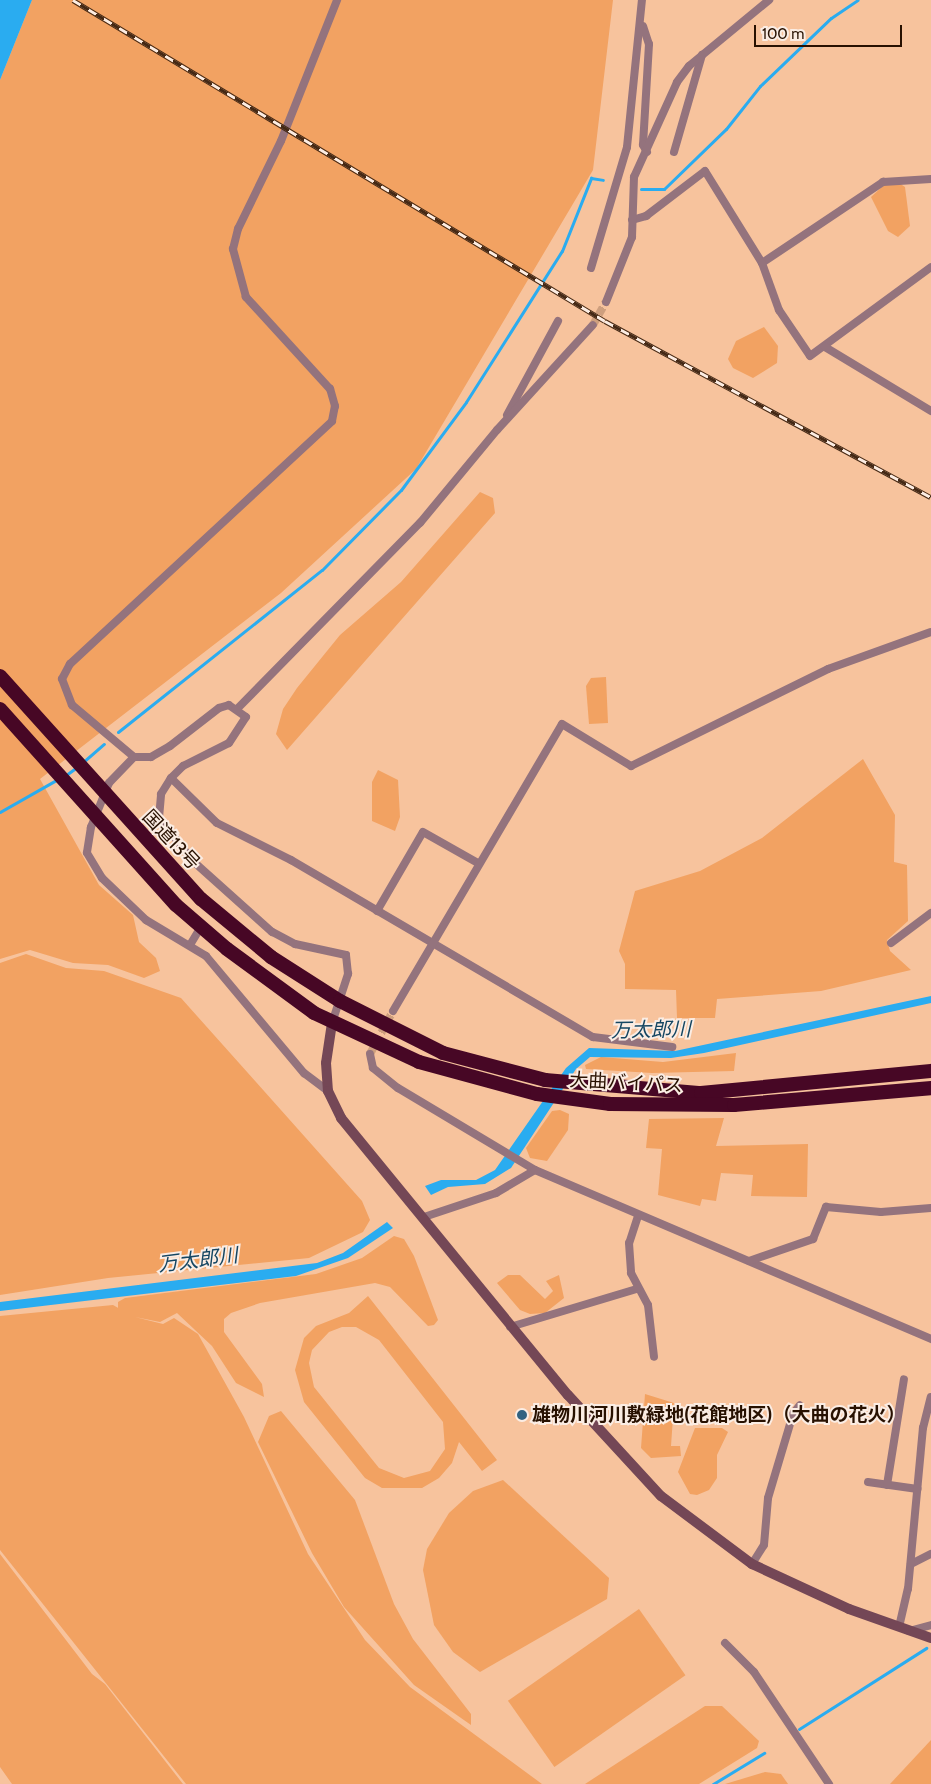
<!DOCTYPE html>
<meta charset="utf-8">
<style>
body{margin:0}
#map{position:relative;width:931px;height:1784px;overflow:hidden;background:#f7c39d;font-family:Cabin,"Noto Sans JP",sans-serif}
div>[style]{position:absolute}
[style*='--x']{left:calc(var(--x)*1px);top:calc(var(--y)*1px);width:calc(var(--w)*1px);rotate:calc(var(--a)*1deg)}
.green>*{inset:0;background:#f2a262;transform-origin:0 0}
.water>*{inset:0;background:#2aacf0}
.stream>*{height:3px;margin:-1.5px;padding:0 1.5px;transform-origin:1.5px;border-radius:1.5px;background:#2aacf0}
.street-tunnel>*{height:8px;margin-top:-4px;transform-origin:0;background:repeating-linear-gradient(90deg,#ce9f7e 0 8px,transparent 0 12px)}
.street>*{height:8px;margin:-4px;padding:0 4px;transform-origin:4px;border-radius:4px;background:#94737d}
.secondary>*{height:10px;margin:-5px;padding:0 5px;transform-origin:5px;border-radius:5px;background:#744756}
.highway>*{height:14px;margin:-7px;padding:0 7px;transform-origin:7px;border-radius:7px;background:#470725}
.rail>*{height:5px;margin-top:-2.5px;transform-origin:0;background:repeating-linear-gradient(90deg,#fbede4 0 9px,#442916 0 18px);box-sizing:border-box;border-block:1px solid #442916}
.dots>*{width:14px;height:14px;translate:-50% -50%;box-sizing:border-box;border:2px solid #fbede4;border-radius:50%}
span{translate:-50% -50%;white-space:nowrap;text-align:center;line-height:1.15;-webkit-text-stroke:4px #fbede4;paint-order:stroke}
.street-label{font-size:19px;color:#281101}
.poi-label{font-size:19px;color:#281101;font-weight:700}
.left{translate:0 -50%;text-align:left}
.water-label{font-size:20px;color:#154662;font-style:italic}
.scale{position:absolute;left:754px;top:25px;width:148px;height:22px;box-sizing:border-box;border:2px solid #281101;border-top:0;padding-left:6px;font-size:15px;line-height:18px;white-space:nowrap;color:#281101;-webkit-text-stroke:4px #fbede4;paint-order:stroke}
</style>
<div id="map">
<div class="green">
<i style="clip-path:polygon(32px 0,613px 0,593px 170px,416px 469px,281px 593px,40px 779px,99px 885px,133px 915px,139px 942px,156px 958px,160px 971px,144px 978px,108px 965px,73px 963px,30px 950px,0 959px,0 80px)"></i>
<i style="clip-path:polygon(896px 181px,905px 187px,910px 226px,898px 237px,888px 231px,871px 197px,884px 185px)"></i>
<i style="clip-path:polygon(764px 327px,778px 346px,777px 363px,753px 378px,733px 368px,728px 359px,736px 341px)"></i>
<i style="clip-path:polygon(480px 492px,493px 498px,495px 513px,287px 750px,276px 734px,283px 709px,297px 688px,340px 635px,401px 582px)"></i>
<i style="clip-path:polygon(606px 677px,608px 723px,589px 724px,586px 686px,591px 678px)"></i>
<i style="clip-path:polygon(863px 759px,895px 815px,894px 862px,907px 865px,908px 921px,887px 940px,890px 951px,911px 970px,821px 991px,717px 999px,715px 1018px,677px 1018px,676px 990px,625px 989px,625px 964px,619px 951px,635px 891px,700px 871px,762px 838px)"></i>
<i style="clip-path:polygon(378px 770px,398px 780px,400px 817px,395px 831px,372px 821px,372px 782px)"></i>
<i style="clip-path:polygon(26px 954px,66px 968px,104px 971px,181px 998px,362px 1201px,370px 1220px,363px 1232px,309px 1258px,108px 1278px,0 1295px,0 963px)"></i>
<i style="clip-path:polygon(736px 1053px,734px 1071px,652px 1073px,586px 1069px,585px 1065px,601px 1057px,663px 1062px)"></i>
<i style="clip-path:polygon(560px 1110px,569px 1114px,568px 1130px,547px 1161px,530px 1158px,526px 1148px,552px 1111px)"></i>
<i style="clip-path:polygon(724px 1118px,716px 1146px,808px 1144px,807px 1197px,751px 1196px,753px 1175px,721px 1173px,716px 1201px,702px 1199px,700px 1206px,658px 1195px,662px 1149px,646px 1148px,649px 1119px)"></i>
<i style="clip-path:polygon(394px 1236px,404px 1239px,414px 1256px,438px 1320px,434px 1325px,428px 1326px,390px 1287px,375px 1283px,260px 1303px,231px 1313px,224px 1319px,224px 1332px,262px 1384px,264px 1397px,236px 1383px,212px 1346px,177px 1313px,160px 1322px,135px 1317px,163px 1324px,174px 1318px,198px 1334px,244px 1417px,308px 1554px,365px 1640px,410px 1687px,542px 1784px,186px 1784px,0 1550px,0 1316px,113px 1305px,127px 1313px,118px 1308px,118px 1302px,125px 1298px,316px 1274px,362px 1258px)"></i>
<i style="clip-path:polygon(508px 1275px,520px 1275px,545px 1299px,553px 1291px,546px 1281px,559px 1275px,564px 1298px,545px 1313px,530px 1314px,520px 1310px,497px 1283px)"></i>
<i style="clip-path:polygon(evenodd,368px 1296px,497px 1460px,482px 1471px,459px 1442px,452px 1463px,439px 1478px,422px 1488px,382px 1488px,365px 1478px,304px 1402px,295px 1370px,304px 1338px,316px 1326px,349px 1313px,368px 1296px,342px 1327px,356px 1327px,379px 1340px,443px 1422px,445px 1449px,430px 1471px,404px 1478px,379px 1468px,314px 1387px,309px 1363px,312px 1350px,329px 1332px,342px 1327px)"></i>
<i style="clip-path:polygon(645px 1394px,674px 1403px,671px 1446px,680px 1446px,681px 1456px,651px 1458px,641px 1448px)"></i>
<i style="clip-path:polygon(281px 1411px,355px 1500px,394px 1604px,413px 1639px,471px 1714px,471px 1725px,414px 1685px,344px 1607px,312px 1553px,258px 1442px,269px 1416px)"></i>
<i style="clip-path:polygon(695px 1428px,722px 1428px,728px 1432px,717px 1455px,717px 1478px,709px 1490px,697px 1495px,690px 1494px,678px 1472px)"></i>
<i style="clip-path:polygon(503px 1480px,609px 1578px,607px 1599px,480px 1672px,453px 1652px,434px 1625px,423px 1570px,427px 1549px,449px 1513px,473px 1491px)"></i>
<i style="clip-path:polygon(0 1554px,92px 1674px,105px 1684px,183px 1784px,12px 1784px,0 1767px)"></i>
<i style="left:639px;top:1609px;width:81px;height:160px;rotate:55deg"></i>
<i style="clip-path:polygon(705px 1706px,722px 1706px,759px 1741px,757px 1748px,699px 1784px,585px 1784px)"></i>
<i style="clip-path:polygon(931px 1740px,931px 1784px,890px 1784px)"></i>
<i style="clip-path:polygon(765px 1772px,781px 1774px,788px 1784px,725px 1784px)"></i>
</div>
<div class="water">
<i style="clip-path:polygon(0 0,32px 0,0 80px)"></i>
<i style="clip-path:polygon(931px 996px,931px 1003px,704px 1053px,671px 1058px,590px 1057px,576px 1069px,511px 1168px,485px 1184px,448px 1187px,431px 1195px,425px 1186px,441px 1180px,476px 1180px,495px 1170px,566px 1068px,589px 1048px,675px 1051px)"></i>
<i style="clip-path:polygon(387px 1222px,393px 1228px,348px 1258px,296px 1276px,0 1311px,0 1302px,317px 1263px,343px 1253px)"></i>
</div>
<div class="stream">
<i style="--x:641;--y:189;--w:23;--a:0"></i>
<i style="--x:664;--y:189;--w:86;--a:-44.1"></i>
<i style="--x:726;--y:129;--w:55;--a:-51.7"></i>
<i style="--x:760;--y:86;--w:98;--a:-43.8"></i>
<i style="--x:831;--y:18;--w:32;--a:-34"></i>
<i style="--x:118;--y:732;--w:260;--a:-38.5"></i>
<i style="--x:322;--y:570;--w:112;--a:-45.4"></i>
<i style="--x:401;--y:490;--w:109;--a:-53.5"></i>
<i style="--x:466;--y:402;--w:179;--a:-57.6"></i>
<i style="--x:562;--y:251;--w:79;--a:-68.3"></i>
<i style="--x:591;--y:178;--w:12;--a:9"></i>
<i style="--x:82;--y:763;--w:29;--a:-41"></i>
<i style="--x:66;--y:775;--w:14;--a:-36"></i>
<i style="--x:0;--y:812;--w:67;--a:-29.6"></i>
<i style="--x:799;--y:1729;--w:151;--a:-32.5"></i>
<i style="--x:713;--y:1784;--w:60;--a:-31.3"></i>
</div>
<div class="street-tunnel">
<i style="--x:593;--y:325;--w:26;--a:-61"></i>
<i style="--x:370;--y:1054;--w:49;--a:-61.9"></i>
</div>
<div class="street">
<i style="--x:643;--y:26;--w:19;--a:72"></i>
<i style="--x:649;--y:44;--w:101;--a:93.4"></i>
<i style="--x:643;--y:145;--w:8;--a:60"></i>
<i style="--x:674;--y:152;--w:101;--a:-73.9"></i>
<i style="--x:632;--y:220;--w:15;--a:-16"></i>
<i style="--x:646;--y:216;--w:74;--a:-37.3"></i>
<i style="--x:705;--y:171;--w:108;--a:58.2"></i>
<i style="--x:762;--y:263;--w:146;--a:-33.8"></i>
<i style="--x:883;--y:182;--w:48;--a:-3.6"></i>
<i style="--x:762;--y:263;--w:50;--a:70.1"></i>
<i style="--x:779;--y:310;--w:55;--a:56"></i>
<i style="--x:810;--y:356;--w:150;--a:-36.3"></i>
<i style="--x:591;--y:268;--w:126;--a:-73.4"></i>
<i style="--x:627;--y:147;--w:148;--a:-84.2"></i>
<i style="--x:606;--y:302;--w:70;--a:-68.2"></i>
<i style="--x:632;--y:237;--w:60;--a:-88.1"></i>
<i style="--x:634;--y:177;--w:104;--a:-65.6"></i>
<i style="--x:677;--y:82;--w:20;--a:-53"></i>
<i style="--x:689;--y:66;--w:104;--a:-39.5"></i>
<i style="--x:825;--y:347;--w:124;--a:31.1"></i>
<i style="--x:507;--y:415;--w:107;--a:-61.5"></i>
<i style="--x:238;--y:708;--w:260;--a:-45.5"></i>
<i style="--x:420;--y:523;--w:121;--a:-50.4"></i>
<i style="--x:497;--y:430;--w:142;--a:-47.6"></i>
<i style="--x:134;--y:757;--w:36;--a:134"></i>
<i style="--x:109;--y:783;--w:48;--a:112.2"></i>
<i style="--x:91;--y:827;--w:26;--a:99"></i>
<i style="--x:87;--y:853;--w:29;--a:59"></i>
<i style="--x:102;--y:878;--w:61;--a:43.7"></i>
<i style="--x:146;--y:920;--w:70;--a:31"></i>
<i style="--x:206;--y:956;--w:153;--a:50.1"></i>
<i style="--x:304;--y:1073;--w:30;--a:37"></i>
<i style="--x:171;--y:778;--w:64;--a:44.4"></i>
<i style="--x:217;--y:823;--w:83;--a:26.6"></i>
<i style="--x:291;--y:860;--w:350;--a:30.4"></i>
<i style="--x:593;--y:1037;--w:80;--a:7.2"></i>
<i style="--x:377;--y:911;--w:91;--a:-59.8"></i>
<i style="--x:423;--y:832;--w:63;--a:29.4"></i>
<i style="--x:891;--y:943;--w:50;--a:-36.9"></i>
<i style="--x:190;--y:945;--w:21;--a:-59"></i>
<i style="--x:393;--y:1011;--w:333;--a:-59.5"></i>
<i style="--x:562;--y:724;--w:81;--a:31.3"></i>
<i style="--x:631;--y:766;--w:220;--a:-26.2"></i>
<i style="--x:828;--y:669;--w:109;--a:-19.8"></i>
<i style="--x:332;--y:1023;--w:52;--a:-71.9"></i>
<i style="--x:348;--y:974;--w:19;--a:-96"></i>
<i style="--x:346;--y:955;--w:52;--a:-167.8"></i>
<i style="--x:295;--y:944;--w:26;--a:-152"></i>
<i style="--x:272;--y:932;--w:106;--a:-138.1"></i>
<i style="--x:193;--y:861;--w:55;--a:-128.3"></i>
<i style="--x:159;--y:818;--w:24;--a:-85"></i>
<i style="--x:161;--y:794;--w:19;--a:-58"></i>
<i style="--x:171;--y:778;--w:17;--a:-45"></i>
<i style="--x:183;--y:766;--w:51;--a:-26.6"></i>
<i style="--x:229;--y:743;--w:31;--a:-57"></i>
<i style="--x:246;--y:717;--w:21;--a:-145"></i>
<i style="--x:229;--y:705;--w:10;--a:163"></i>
<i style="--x:219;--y:708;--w:62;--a:142.2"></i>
<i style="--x:170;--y:746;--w:22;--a:150"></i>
<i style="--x:151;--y:757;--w:17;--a:180"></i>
<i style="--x:134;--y:757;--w:81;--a:-140"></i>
<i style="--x:72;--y:705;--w:28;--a:-111"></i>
<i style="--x:62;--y:679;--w:17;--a:-62"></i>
<i style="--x:70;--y:664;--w:357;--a:-42.8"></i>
<i style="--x:332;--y:421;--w:15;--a:-79"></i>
<i style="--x:335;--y:406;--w:18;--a:-106"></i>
<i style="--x:330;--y:389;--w:125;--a:-132.4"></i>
<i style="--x:246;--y:297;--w:50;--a:-105.2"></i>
<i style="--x:233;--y:249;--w:21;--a:-76"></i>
<i style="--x:238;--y:229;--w:98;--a:-64"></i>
<i style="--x:281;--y:141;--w:152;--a:-68.3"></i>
<i style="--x:370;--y:1054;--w:14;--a:78"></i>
<i style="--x:373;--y:1068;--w:32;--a:39"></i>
<i style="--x:398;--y:1088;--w:160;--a:30.9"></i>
<i style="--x:638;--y:1216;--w:28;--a:108"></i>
<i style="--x:629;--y:1243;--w:30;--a:86"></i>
<i style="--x:631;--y:1273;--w:36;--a:62"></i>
<i style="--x:648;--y:1305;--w:52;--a:83.4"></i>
<i style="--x:424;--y:1217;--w:76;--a:-18.4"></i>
<i style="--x:496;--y:1193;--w:45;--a:-30.5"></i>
<i style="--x:535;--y:1170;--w:431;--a:23.1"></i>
<i style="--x:749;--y:1261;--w:68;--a:-19"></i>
<i style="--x:813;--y:1239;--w:35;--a:-68"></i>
<i style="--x:826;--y:1207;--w:55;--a:5.2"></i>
<i style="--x:881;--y:1212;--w:50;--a:-4.6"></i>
<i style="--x:510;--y:1327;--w:133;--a:-16.7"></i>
<i style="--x:868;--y:1482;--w:50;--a:8"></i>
<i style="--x:887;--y:1485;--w:107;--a:-80.9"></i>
<i style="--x:752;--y:1564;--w:22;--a:-58"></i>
<i style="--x:764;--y:1545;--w:47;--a:-85.1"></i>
<i style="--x:768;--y:1498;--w:88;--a:-73.4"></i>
<i style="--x:793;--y:1414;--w:11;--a:-52"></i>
<i style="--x:911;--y:1564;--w:22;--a:-27"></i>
<i style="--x:899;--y:1627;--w:39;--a:-77"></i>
<i style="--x:908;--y:1589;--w:162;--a:-84.7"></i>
<i style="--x:923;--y:1428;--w:32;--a:-76"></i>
<i style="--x:909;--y:1631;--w:23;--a:-15"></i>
<i style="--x:725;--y:1643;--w:41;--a:45"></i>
<i style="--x:754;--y:1672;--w:135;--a:56.2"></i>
</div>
<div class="secondary">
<i style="--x:332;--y:1023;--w:40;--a:98.5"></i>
<i style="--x:326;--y:1063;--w:28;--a:86"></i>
<i style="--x:328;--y:1091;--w:30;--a:64"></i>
<i style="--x:341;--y:1118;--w:358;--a:50.7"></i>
<i style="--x:568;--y:1395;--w:137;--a:47.4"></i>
<i style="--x:661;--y:1496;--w:114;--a:36.8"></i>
<i style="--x:752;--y:1564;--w:107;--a:24.9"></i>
<i style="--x:849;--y:1609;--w:87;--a:19.5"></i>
</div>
<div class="highway">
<i style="--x:0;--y:676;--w:300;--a:48"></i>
<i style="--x:201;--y:899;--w:91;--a:39.6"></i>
<i style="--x:271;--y:957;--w:82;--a:32.5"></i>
<i style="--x:340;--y:1001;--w:115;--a:26.8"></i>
<i style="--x:443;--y:1053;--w:106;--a:14.8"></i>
<i style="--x:545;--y:1080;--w:157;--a:4.8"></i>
<i style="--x:701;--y:1093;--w:231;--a:-5.5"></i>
<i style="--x:0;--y:709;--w:263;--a:48.1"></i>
<i style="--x:176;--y:905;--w:67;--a:40.8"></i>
<i style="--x:227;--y:949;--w:108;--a:36.3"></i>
<i style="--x:314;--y:1013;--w:116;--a:25"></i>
<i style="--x:419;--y:1062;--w:122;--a:15.2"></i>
<i style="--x:537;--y:1094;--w:74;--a:7.8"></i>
<i style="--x:610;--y:1104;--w:124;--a:0.5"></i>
<i style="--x:734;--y:1105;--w:198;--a:-4.9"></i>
</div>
<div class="rail">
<i style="--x:73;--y:0;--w:621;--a:31.11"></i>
<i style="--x:605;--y:321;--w:370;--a:28.4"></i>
</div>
<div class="dots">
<i style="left:522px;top:1415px;background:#326281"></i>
</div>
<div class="street-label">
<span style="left:171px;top:840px;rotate:47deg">国道13号</span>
<span style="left:626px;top:1083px;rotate:3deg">大曲バイパス</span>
</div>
<div class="poi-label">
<span class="left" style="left:532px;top:1415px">雄物川河川敷緑地(花館地区)（大曲の花火）</span>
</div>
<div class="water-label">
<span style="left:651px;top:1030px;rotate:-1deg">万太郎川</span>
<span style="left:198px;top:1260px;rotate:-7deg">万太郎川</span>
</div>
<div class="scale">100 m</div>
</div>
